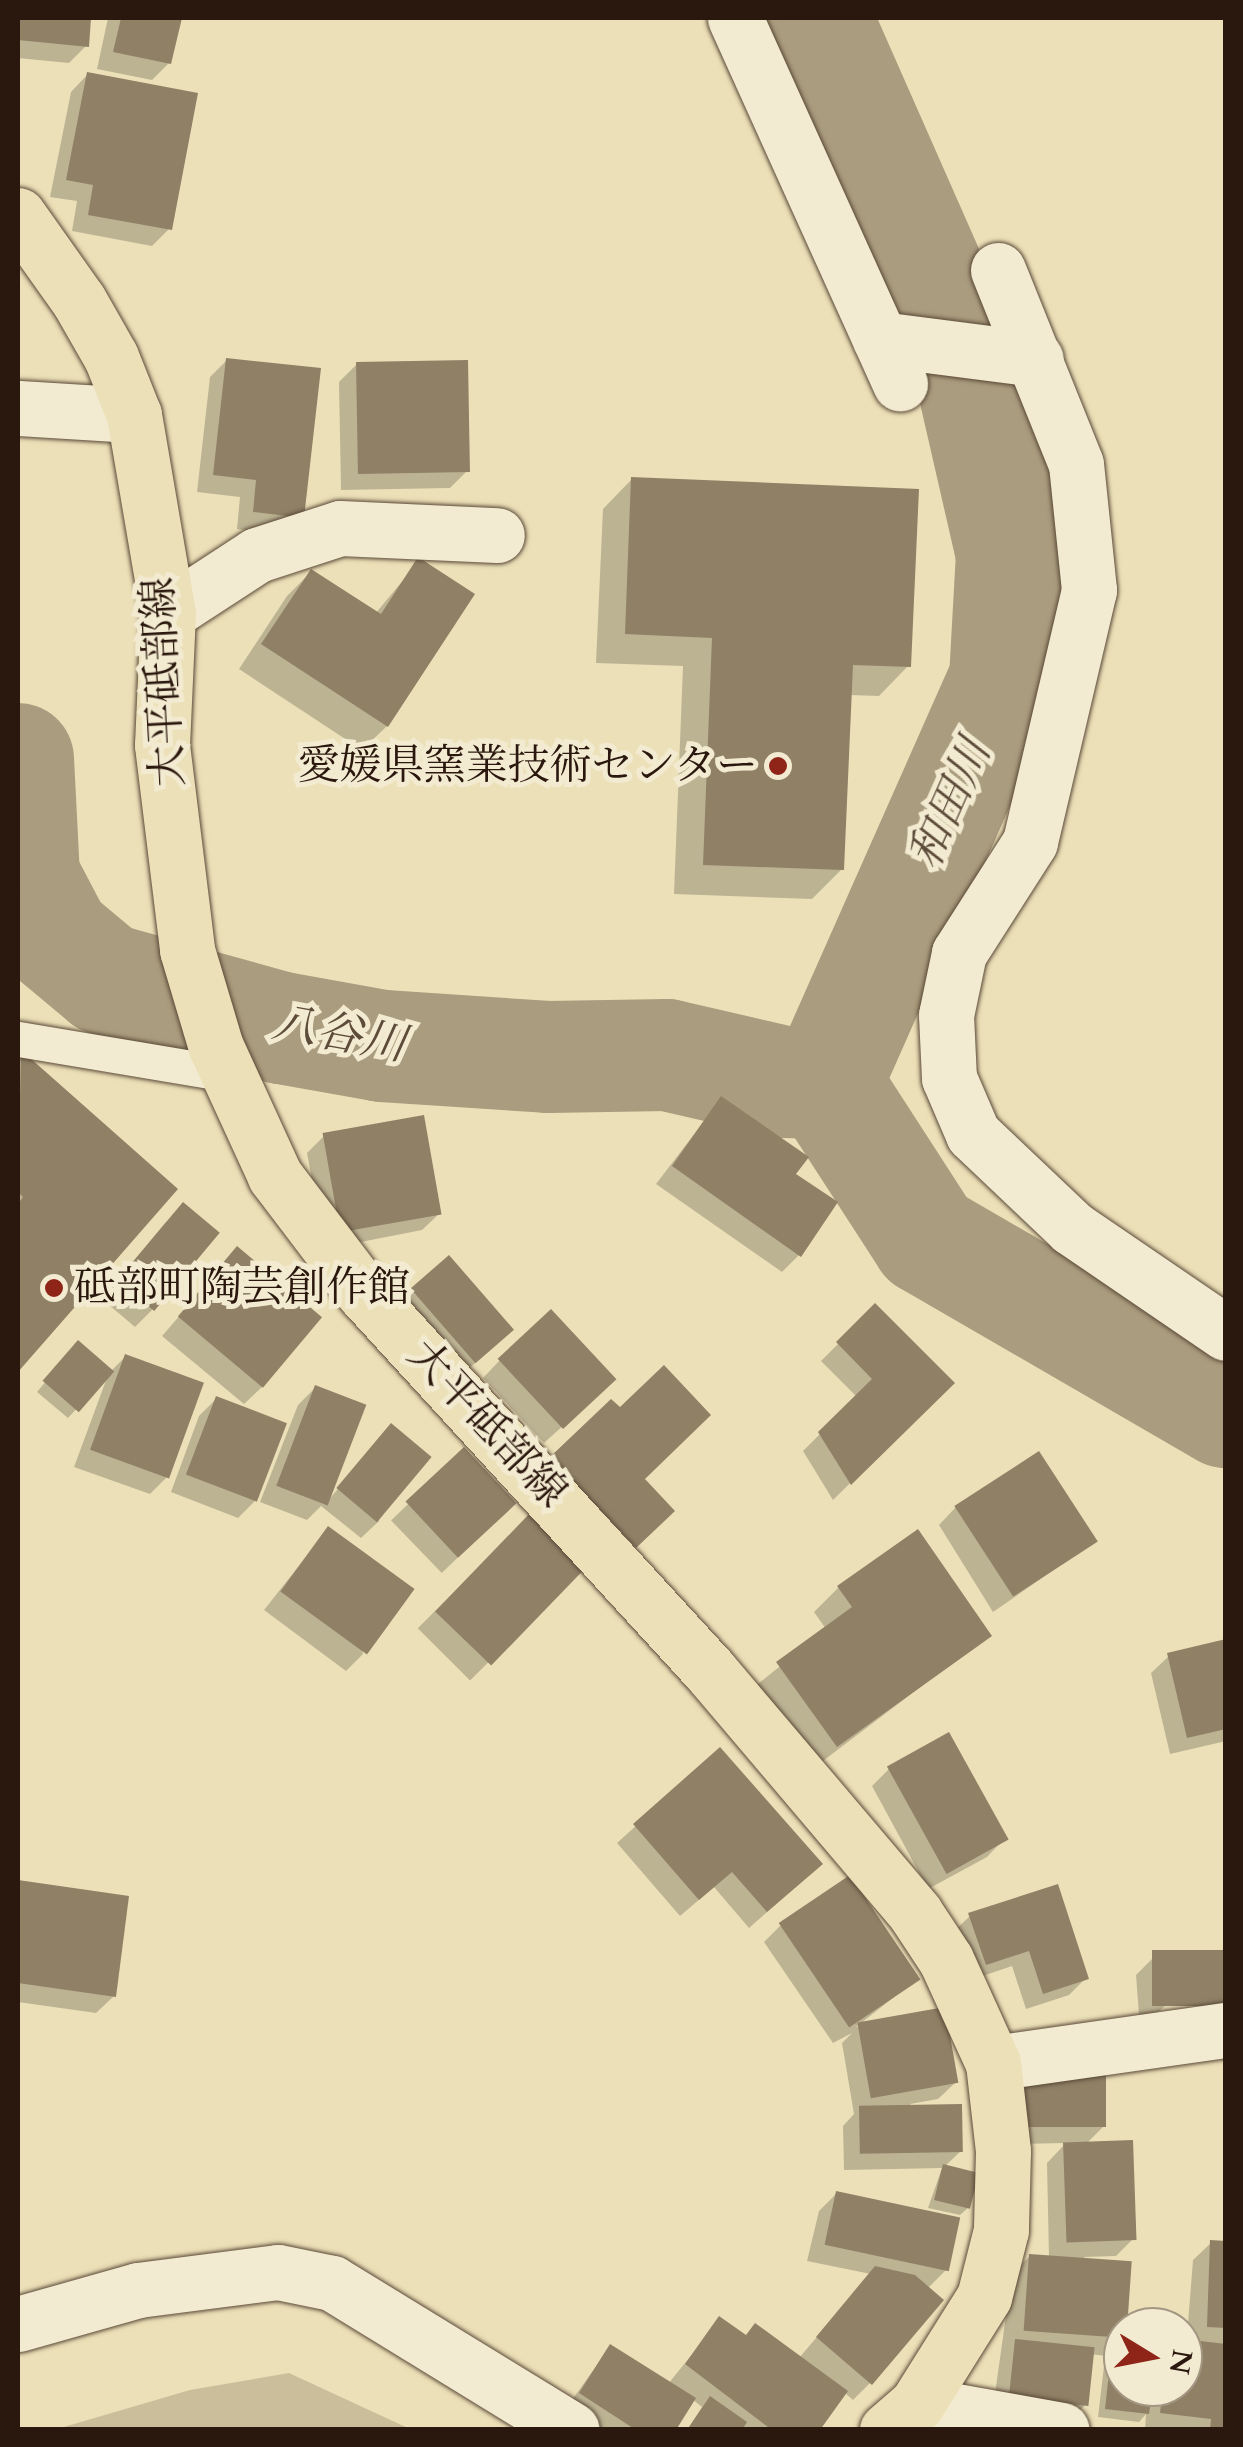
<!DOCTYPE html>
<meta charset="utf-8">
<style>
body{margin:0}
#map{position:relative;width:1243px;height:2447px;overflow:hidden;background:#ece0b8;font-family:Cardo,"Noto Serif JP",serif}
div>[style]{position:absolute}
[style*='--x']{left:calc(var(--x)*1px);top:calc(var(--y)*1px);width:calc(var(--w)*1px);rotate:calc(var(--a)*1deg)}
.green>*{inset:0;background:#cbbe9b}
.shadow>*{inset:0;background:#0003;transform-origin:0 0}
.river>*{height:112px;margin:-56px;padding:0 56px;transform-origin:56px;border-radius:56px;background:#aa9c7e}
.building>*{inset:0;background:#8f8066;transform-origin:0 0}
.roads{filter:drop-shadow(0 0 2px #5a4938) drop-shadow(0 0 2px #5a4938)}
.service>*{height:35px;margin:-17.5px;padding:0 17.5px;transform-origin:17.5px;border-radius:17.5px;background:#f3ebd1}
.minor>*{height:55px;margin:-27.5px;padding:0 27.5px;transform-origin:27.5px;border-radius:27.5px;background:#f3ebd1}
.primary>*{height:55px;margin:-27.5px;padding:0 27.5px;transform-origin:27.5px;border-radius:27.5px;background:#ece0b8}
.dots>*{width:28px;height:28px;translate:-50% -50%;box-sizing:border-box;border:5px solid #f3ebd1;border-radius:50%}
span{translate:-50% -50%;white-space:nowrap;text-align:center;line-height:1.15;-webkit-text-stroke:10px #f3ebd1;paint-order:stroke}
.street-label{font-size:42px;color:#2a170d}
.poi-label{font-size:42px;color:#2a170d}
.right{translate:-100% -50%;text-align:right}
.left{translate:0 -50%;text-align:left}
.water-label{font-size:45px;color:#5d4c3a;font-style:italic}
.frame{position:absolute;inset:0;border:20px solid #2a170d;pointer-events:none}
.north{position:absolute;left:1103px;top:2307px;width:100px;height:100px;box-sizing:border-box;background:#f3ebd1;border:2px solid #a39683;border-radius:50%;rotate:100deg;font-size:28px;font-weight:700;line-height:40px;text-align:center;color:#2a170d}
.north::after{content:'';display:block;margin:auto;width:35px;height:45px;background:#8f2418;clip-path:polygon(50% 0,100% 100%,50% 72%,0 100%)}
</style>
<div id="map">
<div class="green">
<i style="clip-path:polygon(289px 2373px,410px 2429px,57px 2429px,190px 2390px)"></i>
</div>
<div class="shadow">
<i style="clip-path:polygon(18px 18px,89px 18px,86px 46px,69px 63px,18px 58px)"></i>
<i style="clip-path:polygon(108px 18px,179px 18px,169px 63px,152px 80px,97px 69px)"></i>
<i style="clip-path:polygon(88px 74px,169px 229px,152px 246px,72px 231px,77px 201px,50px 197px,71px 92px)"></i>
<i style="clip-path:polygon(227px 360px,318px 370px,284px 534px,237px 529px,240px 497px,197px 492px,210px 377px)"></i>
<i style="clip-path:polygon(357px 364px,467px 471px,450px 488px,341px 490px,339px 382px)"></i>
<i style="clip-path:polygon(632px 479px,908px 666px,879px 696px,849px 695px,842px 869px,812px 899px,674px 894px,683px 666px,596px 663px,603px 509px)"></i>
<i style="clip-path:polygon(419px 561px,387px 726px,362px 750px,239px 669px,287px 596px,311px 572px,375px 614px)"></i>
<i style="clip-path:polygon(21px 1054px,174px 1189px,18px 1368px,18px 1057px)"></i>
<i style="clip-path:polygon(721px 1099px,793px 1174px,799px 1255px,782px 1272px,656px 1184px)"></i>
<i style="clip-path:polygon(324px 1136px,440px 1213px,422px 1230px,325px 1249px,307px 1153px)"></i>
<i style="clip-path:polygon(166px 1222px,152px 1310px,135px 1327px,102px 1299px)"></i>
<i style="clip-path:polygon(237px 1250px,262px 1387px,244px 1404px,162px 1336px)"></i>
<i style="clip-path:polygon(448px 1259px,493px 1347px,457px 1379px,396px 1308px)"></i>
<i style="clip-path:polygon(875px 1307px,951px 1383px,833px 1500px,803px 1451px,857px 1397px,821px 1361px)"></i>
<i style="clip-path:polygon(70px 1352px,111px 1371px,125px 1357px,167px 1477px,150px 1494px,74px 1467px,108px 1375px,68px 1418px,37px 1392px)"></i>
<i style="clip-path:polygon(500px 1360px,596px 1396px,544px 1443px,483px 1378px)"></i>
<i style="clip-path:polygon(315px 1388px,326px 1503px,391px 1426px,379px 1521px,361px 1538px,321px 1506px,307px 1520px,260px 1502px,298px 1405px)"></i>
<i style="clip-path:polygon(216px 1399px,258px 1498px,238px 1518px,171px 1492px,199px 1416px)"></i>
<i style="left:463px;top:1451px;width:73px;height:100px;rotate:46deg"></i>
<i style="clip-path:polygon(956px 1507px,1094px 1542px,993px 1612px,939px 1525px)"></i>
<i style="left:533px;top:1513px;width:74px;height:163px;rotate:45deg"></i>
<i style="clip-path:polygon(328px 1529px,363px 1654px,346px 1671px,264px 1610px)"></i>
<i style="clip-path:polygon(917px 1532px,989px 1635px,811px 1770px,753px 1688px,826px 1629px,814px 1612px,838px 1588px)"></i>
<i style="clip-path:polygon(1226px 1642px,1226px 1741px,1170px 1754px,1151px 1673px,1169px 1656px)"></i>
<i style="clip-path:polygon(720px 1750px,802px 1881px,749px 1928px,714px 1887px,680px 1916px,617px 1843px)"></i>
<i style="clip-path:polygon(889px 1769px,1004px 1839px,987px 1857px,928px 1889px,872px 1786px)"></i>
<i style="clip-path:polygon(18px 1883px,127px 1898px,114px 1996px,96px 2013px,18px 2002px)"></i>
<i style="clip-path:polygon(970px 1916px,1086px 1978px,1069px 1995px,1026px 2009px,1012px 1966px,968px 1981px,952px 1933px)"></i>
<i style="clip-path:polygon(781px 1925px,917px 1979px,856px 2027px,943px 2010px,956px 2082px,938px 2099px,910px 2104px,961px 2151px,944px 2167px,969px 2207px,960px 2215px,928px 2208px,942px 2168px,844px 2170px,843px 2126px,854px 2114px,842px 2043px,852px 2033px,833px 2043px,764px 1942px)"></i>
<i style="clip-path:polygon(1226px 1952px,1140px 2028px,1136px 1975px,1153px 1958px)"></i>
<i style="clip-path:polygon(1025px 2071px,1104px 2126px,1085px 2145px,1133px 2239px,1116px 2256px,1084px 2257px,1123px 2339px,1106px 2356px,1090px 2354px,1084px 2406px,1066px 2424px,992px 2415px,1012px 2273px,1030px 2256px,1049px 2258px,1047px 2163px,1066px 2143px,1009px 2144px)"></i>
<i style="clip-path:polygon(836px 2194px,946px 2270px,927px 2289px,870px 2383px,853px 2400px,844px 2392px,817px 2430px,687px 2430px,702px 2407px,692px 2399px,673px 2430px,592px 2430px,564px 2411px,610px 2347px,668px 2384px,720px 2320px,744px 2337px,799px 2358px,871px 2274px,807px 2261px,819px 2211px)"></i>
<i style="clip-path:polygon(1211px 2243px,1226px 2243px,1226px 2430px,1145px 2430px,1146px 2414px,1139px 2422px,1098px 2417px,1104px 2366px,1112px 2357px,1123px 2359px,1123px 2387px,1183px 2387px,1193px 2260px)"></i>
</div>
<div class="river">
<i style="--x:816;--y:18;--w:376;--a:66.2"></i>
<i style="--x:968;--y:362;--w:197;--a:77.1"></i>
<i style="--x:1012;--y:554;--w:125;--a:93.2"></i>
<i style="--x:1005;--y:679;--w:442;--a:113.9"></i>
<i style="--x:18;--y:759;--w:118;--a:87.1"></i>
<i style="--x:24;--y:877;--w:69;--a:62.3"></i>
<i style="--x:56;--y:938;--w:64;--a:39.9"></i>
<i style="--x:105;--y:979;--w:184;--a:15.5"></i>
<i style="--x:282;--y:1028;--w:103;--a:10.1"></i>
<i style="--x:383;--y:1046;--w:165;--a:3.8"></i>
<i style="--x:548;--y:1057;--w:119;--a:-1"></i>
<i style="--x:667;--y:1055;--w:120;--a:13"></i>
<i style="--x:784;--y:1082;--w:42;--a:1.4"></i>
<i style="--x:826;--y:1083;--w:186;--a:57.1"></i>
<i style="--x:927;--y:1239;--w:345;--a:30.1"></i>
</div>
<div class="building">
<i style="clip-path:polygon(18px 18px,91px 18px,89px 47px,18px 40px)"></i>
<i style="clip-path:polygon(121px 18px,182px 18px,171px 64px,113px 52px)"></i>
<i style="clip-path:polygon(87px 72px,198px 93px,172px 230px,88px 215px,93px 185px,66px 180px)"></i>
<i style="clip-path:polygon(226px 358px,321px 368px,304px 518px,253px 512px,256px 480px,213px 475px)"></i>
<i style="left:468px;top:360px;width:112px;height:112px;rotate:89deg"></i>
<i style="clip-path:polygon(631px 477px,919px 489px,911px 667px,853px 665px,844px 870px,703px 865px,712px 638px,625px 634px)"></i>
<i style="clip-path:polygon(418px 557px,475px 594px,388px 727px,261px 644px,311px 569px,381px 614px)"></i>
<i style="clip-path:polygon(21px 1050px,178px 1189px,18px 1372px,18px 1204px,23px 1197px,18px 1192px)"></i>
<i style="clip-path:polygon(721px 1096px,809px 1157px,796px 1174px,838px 1202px,801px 1257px,672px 1166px)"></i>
<i style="left:424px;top:1115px;width:101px;height:103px;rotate:80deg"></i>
<i style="left:183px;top:1202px;width:48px;height:102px;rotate:40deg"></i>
<i style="left:237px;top:1246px;width:111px;height:92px;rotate:40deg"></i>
<i style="left:449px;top:1255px;width:99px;height:51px;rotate:49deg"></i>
<i style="clip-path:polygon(875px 1303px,955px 1383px,851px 1485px,818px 1432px,872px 1379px,836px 1342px)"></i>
<i style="left:551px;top:1309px;width:96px;height:73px;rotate:47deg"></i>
<i style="left:78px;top:1340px;width:48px;height:54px;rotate:41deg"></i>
<i style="left:125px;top:1354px;width:84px;height:102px;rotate:20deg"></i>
<i style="clip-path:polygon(664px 1365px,711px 1415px,645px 1479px,675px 1511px,636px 1548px,550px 1457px,611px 1399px,620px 1407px)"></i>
<i style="left:315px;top:1385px;width:55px;height:108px;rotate:21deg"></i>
<i style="left:216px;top:1396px;width:76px;height:84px;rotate:21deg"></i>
<i style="left:391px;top:1423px;width:53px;height:85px;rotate:40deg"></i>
<i style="left:464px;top:1447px;width:77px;height:80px;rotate:47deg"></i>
<i style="left:1039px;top:1451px;width:108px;height:101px;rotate:57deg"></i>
<i style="left:533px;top:1510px;width:78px;height:141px;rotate:44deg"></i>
<i style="left:328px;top:1526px;width:107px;height:81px;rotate:36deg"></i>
<i style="clip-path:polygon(918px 1529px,992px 1636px,837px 1747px,776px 1662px,852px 1607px,837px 1586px)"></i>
<i style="clip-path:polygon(1226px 1639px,1226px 1729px,1187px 1738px,1167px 1653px)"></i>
<i style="left:949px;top:1732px;width:123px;height:71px;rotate:61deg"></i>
<i style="clip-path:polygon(720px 1747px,823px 1864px,767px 1912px,732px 1872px,699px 1900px,633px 1824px)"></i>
<i style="left:850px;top:1875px;width:126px;height:86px;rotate:56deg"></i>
<i style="clip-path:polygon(18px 1880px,129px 1896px,116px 1997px,18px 1983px)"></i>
<i style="clip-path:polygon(1058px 1884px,1089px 1979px,1043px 1994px,1029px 1951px,986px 1965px,968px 1913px)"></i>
<i style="left:1226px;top:1950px;width:56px;height:74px;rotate:90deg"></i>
<i style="left:945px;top:2007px;width:77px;height:89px;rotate:80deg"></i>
<i style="left:1106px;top:2068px;width:59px;height:82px;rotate:90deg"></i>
<i style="left:962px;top:2104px;width:48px;height:103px;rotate:89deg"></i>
<i style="left:1133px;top:2140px;width:100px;height:70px;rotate:88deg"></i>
<i style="left:943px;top:2164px;width:37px;height:37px;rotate:14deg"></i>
<i style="left:836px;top:2191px;width:127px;height:55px;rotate:12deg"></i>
<i style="clip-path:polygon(1210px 2240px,1226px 2241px,1226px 2328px,1207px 2327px)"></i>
<i style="left:1029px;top:2254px;width:103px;height:77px;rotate:4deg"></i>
<i style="clip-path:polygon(875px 2266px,915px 2275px,944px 2300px,872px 2385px,816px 2337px)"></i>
<i style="clip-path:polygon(719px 2316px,746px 2335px,755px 2323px,848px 2391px,820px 2430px,772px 2430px,685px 2364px)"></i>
<i style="left:1015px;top:2339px;width:80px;height:59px;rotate:6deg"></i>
<i style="clip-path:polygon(1183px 2339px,1226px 2344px,1226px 2430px,1210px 2430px,1211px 2419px,1160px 2413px,1163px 2387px,1183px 2387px)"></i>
<i style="clip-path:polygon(610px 2344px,696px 2398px,676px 2430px,636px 2430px,579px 2393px)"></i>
<i style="clip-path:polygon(1111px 2355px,1123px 2356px,1123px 2387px,1153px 2387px,1149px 2414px,1105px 2409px)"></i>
<i style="clip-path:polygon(710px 2396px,747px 2422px,742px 2430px,687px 2430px)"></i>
</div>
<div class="roads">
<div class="service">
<i style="--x:18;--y:1039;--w:213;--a:9.5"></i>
</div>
<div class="minor">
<i style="--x:735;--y:18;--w:401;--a:65.7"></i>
<i style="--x:998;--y:270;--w:209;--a:68.1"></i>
<i style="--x:1076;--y:464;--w:127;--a:84.1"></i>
<i style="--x:1089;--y:590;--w:259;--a:103.2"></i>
<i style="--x:1030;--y:842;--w:132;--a:122.6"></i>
<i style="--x:959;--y:953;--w:63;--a:101.8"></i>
<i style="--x:946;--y:1015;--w:63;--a:87.3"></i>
<i style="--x:949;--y:1078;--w:61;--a:66.8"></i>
<i style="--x:973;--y:1134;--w:137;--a:43.5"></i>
<i style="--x:1072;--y:1228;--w:186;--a:34.3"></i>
<i style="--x:880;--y:339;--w:157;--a:7.3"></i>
<i style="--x:18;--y:408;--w:116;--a:3.5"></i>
<i style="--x:168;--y:613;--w:106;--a:-33.1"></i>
<i style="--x:257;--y:555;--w:87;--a:-18"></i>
<i style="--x:340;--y:528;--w:157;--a:2.6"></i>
<i style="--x:993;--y:2063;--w:235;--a:-8.1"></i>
<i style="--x:18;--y:2324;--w:125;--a:-15.8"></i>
<i style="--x:138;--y:2290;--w:141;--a:-7.3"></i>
<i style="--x:278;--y:2272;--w:55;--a:11.5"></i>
<i style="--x:332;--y:2283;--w:281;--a:31.5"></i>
<i style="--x:917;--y:2404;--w:147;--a:10.2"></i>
</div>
<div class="primary">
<i style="--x:18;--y:215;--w:105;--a:54.7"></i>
<i style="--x:79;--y:301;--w:64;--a:60.3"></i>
<i style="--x:111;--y:357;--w:62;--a:68.4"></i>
<i style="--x:134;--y:415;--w:201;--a:80.3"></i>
<i style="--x:168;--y:613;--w:132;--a:92.6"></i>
<i style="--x:162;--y:745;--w:207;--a:83"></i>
<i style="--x:187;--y:950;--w:101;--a:73.4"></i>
<i style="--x:216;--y:1047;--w:142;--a:65.4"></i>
<i style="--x:275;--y:1176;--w:146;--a:52.8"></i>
<i style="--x:363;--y:1292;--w:514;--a:47.52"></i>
<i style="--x:710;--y:1671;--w:317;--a:49.7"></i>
<i style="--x:915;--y:1913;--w:56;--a:56.6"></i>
<i style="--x:946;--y:1960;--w:113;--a:65.5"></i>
<i style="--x:993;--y:2063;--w:89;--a:83.5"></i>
<i style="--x:1003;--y:2151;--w:79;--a:91.5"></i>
<i style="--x:1001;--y:2230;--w:69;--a:104.2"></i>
<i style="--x:984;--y:2297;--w:126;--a:122.1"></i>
<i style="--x:917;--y:2404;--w:40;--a:139"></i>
</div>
</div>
<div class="dots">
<i style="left:778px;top:766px;background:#8f2418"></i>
<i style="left:54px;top:1288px;background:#8f2418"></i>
</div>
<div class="street-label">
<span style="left:164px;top:682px;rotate:-93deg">大平砥部線</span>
<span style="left:487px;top:1424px;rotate:47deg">大平砥部線</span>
</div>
<div class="poi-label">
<span class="right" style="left:758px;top:766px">愛媛県窯業技術センター</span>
<span class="left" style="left:74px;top:1288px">砥部町陶芸創作館</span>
</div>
<div class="water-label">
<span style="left:950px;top:804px;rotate:-66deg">和田川</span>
<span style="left:339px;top:1034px;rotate:10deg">八谷川</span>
</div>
<div class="frame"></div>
<div class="north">N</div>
</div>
